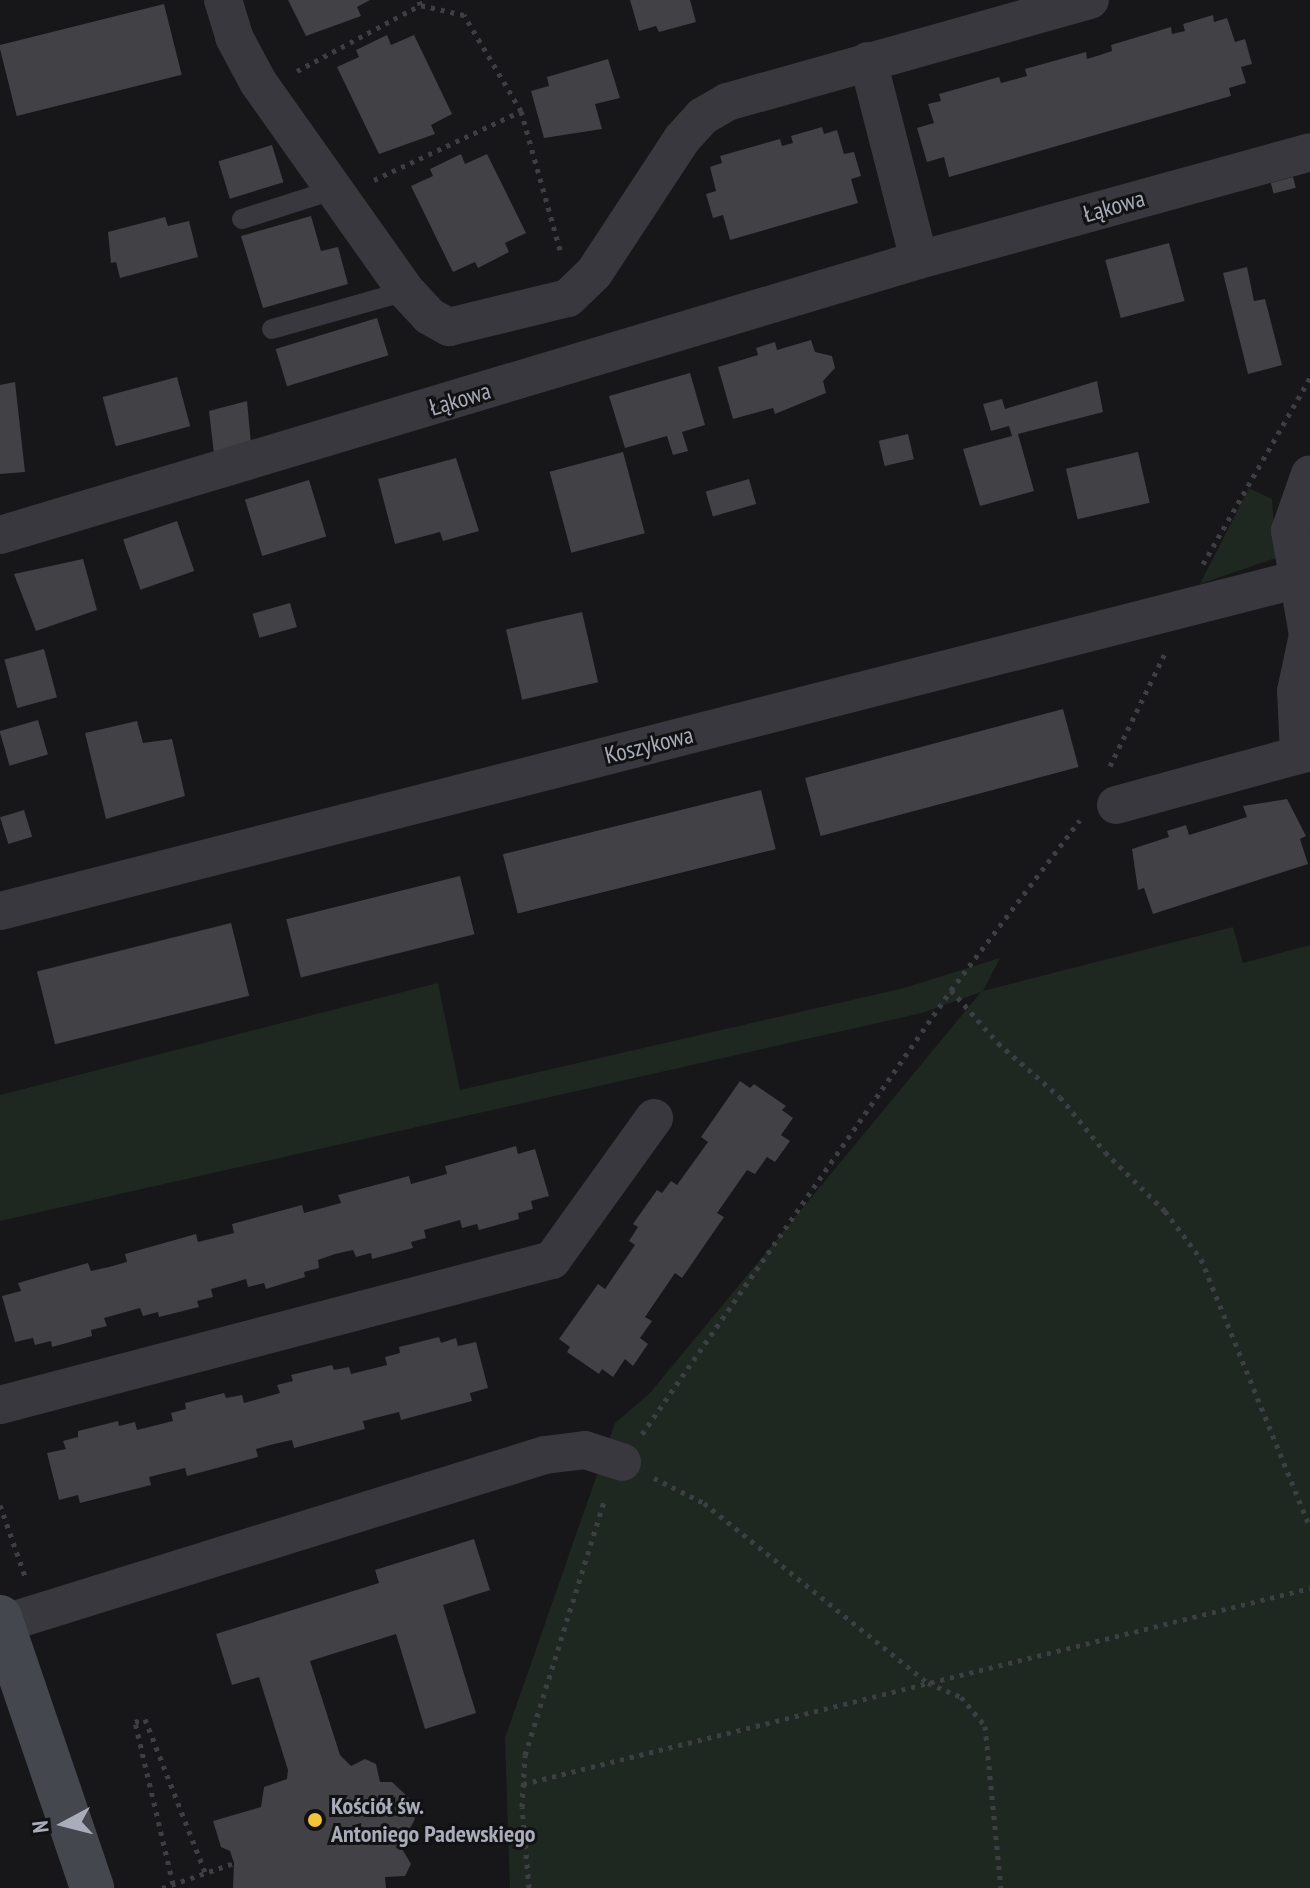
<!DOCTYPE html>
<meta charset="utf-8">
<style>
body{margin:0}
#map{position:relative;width:1310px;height:1888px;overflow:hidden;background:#171719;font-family:"PT Sans Narrow",sans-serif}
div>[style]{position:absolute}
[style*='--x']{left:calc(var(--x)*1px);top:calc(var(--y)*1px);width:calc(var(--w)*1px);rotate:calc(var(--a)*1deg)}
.green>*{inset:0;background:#1e2720}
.building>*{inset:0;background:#414146;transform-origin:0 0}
.path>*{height:5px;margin-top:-2.5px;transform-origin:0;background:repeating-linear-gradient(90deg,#3e3f45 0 4px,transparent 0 10px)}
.lane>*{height:20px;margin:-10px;padding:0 10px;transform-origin:10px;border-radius:10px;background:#38383e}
.street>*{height:38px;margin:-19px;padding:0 19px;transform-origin:19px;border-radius:19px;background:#38383e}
.secondary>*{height:44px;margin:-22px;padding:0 22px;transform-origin:22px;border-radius:22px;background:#45474e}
.dots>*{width:22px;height:22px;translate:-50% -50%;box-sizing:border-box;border:4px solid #121214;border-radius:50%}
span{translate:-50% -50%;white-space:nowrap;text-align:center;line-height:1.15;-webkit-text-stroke:6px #121214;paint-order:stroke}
.street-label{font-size:24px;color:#a9acb9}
.poi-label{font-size:24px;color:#a9acb9;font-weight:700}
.left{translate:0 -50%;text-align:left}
.north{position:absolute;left:24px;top:1784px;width:80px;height:80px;-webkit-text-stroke:6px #121214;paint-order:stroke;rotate:263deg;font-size:22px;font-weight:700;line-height:32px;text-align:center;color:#a9acb9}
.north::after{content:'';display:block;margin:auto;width:28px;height:36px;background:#a9acb9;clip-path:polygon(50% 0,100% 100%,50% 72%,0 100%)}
</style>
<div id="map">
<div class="green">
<i style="clip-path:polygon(1249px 488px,1272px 499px,1276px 558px,1200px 584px)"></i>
<i style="clip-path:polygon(1233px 927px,1243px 963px,1310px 945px,1310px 1888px,510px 1888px,505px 1738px,615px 1423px,650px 1393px,981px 992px,922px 1013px,0 1221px,0 1095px,438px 983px,460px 1090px,904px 988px,1000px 958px,983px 991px)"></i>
</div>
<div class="building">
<i style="clip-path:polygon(288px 0,370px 0,357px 7px,361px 16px,306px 36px)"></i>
<i style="clip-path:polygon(630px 0,690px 0,696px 22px,659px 32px,656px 26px,639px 31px)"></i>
<i style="left:164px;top:4px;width:73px;height:170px;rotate:76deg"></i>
<i style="clip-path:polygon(1213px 15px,1214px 22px,1227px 18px,1235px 42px,1245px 39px,1252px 64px,1241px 67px,1246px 83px,1229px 88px,1231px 96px,949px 177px,944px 157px,927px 162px,917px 128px,934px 123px,928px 104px,941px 101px,939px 94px,999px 77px,1001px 83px,1027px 76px,1025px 69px,1086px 52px,1087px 59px,1100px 55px,1112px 51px,1111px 45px,1171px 27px,1172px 34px,1185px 31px,1183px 24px)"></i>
<i style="clip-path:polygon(387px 35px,391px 45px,414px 35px,452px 114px,431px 125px,435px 134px,379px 154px,337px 67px,359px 57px,356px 50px)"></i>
<i style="clip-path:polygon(608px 59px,620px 98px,595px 104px,602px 129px,544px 138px,531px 91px,549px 86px,547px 77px)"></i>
<i style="clip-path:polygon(822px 127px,824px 134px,837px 130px,844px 154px,854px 152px,861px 176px,851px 179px,858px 203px,730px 240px,723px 215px,713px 218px,706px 194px,716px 191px,710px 167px,722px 163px,720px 156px,780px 139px,782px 146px,793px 143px,791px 136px)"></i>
<i style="left:272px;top:145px;width:39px;height:56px;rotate:73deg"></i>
<i style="clip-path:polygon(461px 154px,465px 164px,487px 154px,526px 233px,505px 243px,509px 252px,478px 268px,475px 262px,453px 272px,411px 186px,433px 176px,430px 169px)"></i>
<i style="left:1293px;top:177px;width:11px;height:23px;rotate:75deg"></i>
<i style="clip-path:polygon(311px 216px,321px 251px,338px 247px,348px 284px,263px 308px,241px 236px)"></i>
<i style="clip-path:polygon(165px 217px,168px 226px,189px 221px,198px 257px,120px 278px,116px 262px,111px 263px,108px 232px)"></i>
<i style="left:1169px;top:243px;width:60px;height:66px;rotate:75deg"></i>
<i style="clip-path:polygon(1247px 267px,1254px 301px,1265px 299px,1282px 365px,1248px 374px,1223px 273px)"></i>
<i style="left:377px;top:318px;width:39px;height:106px;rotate:73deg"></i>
<i style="clip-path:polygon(811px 340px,815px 352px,832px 356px,835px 368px,823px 381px,826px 393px,775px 414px,773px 408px,733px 419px,718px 367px,758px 355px,756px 348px,775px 342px,777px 350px)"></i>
<i style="clip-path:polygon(690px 373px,705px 425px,682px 432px,688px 451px,673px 455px,667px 436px,625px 448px,609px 396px)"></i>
<i style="left:177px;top:377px;width:51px;height:77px;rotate:75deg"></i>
<i style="clip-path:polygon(1097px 381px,1103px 412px,1018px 434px,1034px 491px,980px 506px,963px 449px,1012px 436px,1009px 426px,991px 431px,983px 404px,1002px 399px,1005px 409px)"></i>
<i style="clip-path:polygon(15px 382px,25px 472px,0 474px,0 385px)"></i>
<i style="clip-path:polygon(247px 401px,251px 444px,214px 454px,209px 411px)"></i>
<i style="left:908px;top:434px;width:26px;height:30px;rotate:77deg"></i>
<i style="left:623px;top:452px;width:84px;height:76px;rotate:75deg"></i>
<i style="left:1138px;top:452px;width:52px;height:74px;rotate:77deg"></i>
<i style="clip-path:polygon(456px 458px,479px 531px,443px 541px,440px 532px,395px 544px,378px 479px)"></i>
<i style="left:749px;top:479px;width:26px;height:45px;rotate:74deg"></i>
<i style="left:309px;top:480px;width:59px;height:67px;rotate:73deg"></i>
<i style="left:177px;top:521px;width:53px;height:57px;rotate:71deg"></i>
<i style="clip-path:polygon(83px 559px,97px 610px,36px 631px,14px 574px)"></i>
<i style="left:290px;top:603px;width:25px;height:39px;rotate:74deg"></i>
<i style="left:582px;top:612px;width:72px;height:78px;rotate:77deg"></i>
<i style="left:44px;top:649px;width:50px;height:41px;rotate:75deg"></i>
<i style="left:1063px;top:709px;width:60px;height:267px;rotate:75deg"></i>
<i style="left:38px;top:720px;width:36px;height:40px;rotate:74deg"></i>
<i style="clip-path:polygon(137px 721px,143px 743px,172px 739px,185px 796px,106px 819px,85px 733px)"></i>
<i style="left:761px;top:790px;width:61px;height:266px;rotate:76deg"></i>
<i style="clip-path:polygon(1287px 799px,1306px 836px,1300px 839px,1308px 864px,1153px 914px,1144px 888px,1138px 890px,1132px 849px,1169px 837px,1167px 831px,1186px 825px,1189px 835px,1247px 817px,1243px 806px)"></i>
<i style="left:24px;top:810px;width:28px;height:25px;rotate:73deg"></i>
<i style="left:460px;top:876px;width:60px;height:179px;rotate:76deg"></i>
<i style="left:231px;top:923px;width:75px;height:200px;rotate:76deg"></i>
<i style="clip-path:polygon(740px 1081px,750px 1088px,754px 1084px,786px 1106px,782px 1110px,793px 1118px,781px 1135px,790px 1141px,775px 1162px,767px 1157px,755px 1174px,747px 1170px,717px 1213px,724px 1217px,682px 1278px,675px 1273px,645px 1317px,652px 1321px,640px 1338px,648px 1344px,633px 1366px,625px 1359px,613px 1377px,602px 1369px,599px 1374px,567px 1352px,570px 1347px,559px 1339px,598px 1284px,605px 1289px,635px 1245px,629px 1241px,638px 1227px,633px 1224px,657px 1190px,662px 1193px,671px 1181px,677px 1185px,708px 1142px,701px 1137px)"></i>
<i style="clip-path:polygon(516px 1146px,518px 1154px,535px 1149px,549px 1196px,531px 1201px,533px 1209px,518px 1213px,519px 1219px,479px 1230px,477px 1224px,462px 1228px,460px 1220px,424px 1230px,426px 1238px,411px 1242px,413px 1248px,372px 1259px,371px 1253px,356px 1257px,353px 1250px,335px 1254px,318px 1260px,319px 1268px,304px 1272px,305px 1277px,266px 1289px,264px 1283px,248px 1287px,246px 1279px,229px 1284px,211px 1289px,213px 1297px,197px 1301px,199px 1307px,159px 1317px,158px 1312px,143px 1316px,140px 1308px,104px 1318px,107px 1326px,91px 1330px,92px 1336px,52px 1347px,51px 1341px,35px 1345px,33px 1338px,15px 1342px,2px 1296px,21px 1291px,18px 1283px,88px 1263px,91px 1271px,109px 1267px,127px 1262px,125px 1254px,196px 1234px,198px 1242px,234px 1233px,232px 1224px,302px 1205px,304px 1213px,341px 1203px,338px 1195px,409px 1176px,411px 1184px,447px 1174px,445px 1166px)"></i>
<i style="clip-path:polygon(439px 1337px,441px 1343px,456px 1338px,458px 1346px,476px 1342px,488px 1388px,470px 1393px,472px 1401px,401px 1420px,399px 1412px,363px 1421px,365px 1429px,294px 1448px,292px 1440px,274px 1444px,256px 1449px,258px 1457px,187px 1476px,185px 1468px,149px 1477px,151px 1485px,80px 1503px,78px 1495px,59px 1500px,47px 1453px,66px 1449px,63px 1441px,78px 1437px,78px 1431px,118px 1421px,119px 1426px,135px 1422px,137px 1430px,173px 1421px,171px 1413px,186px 1409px,185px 1403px,224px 1393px,226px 1398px,242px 1395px,244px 1403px,280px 1393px,277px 1385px,293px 1381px,291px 1375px,332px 1365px,334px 1370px,349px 1367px,351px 1374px,387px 1365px,385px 1357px,400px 1353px,399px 1347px)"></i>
<i style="clip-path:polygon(474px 1539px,490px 1590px,443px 1605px,476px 1713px,425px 1729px,396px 1634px,310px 1661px,340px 1755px,351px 1766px,365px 1759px,376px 1764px,380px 1782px,392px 1782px,408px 1797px,415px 1819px,408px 1832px,411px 1840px,401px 1847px,411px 1864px,405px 1876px,385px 1877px,386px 1888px,233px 1888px,234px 1863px,230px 1851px,221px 1847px,213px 1821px,261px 1807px,264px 1787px,287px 1779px,288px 1770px,259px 1677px,232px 1685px,216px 1634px,379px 1583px,375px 1570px)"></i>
</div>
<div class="path">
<i style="--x:297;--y:71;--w:140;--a:-28.2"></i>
<i style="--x:420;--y:5;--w:5;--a:-101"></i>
<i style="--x:521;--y:111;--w:148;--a:74.3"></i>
<i style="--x:374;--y:180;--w:162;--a:-25.1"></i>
<i style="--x:521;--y:111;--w:112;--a:-120.7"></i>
<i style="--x:464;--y:15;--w:45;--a:-167.2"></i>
<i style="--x:1203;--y:564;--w:215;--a:-60.1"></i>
<i style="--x:1110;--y:766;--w:126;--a:-64"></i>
<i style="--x:951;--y:990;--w:71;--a:48.4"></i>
<i style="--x:998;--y:1043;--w:82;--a:41.1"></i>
<i style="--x:1060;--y:1097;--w:71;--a:50.7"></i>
<i style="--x:1105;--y:1152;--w:84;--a:44.5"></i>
<i style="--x:1165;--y:1211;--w:60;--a:53.1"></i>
<i style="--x:1201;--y:1259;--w:289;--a:67.9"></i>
<i style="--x:642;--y:1434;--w:541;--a:-55.16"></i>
<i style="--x:951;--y:990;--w:213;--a:-52.8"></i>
<i style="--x:654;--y:1478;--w:56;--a:26.6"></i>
<i style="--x:704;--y:1503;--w:287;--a:38.8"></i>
<i style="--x:928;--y:1683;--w:36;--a:23"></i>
<i style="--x:961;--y:1697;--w:38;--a:50"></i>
<i style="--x:985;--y:1726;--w:163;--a:84.4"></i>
<i style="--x:0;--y:1505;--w:78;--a:70.6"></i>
<i style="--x:523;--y:1784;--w:811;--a:-13.98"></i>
<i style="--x:173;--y:1884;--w:166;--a:-103.2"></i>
<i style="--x:135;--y:1722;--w:10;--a:-17"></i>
<i style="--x:145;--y:1719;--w:164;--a:68.6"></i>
<i style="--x:162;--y:1888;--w:76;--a:-19.1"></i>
<i style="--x:529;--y:1888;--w:81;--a:-94.9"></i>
<i style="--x:522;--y:1807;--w:52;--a:-86.7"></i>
<i style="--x:525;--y:1755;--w:269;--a:-72.7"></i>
</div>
<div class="lane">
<i style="--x:242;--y:219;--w:96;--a:-17.7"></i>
<i style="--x:272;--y:329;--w:139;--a:-15.8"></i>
</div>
<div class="street">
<i style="--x:223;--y:0;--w:39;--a:73"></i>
<i style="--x:234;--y:37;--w:51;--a:61.9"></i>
<i style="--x:258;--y:82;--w:256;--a:54.7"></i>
<i style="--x:406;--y:291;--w:34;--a:47"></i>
<i style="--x:429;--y:316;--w:23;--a:29"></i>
<i style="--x:449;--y:327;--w:122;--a:-13.7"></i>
<i style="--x:568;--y:298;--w:36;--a:-44"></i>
<i style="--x:594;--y:273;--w:160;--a:-56.7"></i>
<i style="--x:682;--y:139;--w:31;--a:-48"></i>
<i style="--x:703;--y:116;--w:28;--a:-30"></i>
<i style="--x:727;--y:102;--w:377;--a:-15.7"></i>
<i style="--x:868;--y:61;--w:205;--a:75.6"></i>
<i style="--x:0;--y:535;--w:959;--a:-16.66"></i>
<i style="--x:919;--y:260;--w:406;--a:-15.4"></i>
<i style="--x:1299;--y:754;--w:63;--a:-92.7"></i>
<i style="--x:1296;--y:691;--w:57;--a:-77.9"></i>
<i style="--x:1308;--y:635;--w:106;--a:-99.8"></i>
<i style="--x:1290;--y:531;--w:60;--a:-70.7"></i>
<i style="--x:1116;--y:805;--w:201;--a:-15.3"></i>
<i style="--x:0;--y:911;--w:1352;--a:-14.34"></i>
<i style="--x:0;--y:1405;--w:571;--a:-14.72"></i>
<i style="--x:552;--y:1260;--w:175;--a:-54.3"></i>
<i style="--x:2;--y:1624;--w:569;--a:-17.29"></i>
<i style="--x:545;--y:1455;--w:40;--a:-7.1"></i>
<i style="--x:585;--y:1450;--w:39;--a:18"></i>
</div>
<div class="secondary">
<i style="--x:0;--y:1617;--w:286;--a:71.2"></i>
</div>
<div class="dots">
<i style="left:315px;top:1820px;background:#f3c434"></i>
</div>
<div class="street-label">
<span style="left:1114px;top:206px;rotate:-16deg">Łąkowa</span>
<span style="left:460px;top:399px;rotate:-17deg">Łąkowa</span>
<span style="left:649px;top:745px;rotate:-14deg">Koszykowa</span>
</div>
<div class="poi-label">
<span class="left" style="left:331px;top:1820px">Kościół św.<br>Antoniego Padewskiego</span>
</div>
<div class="north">N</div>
</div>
